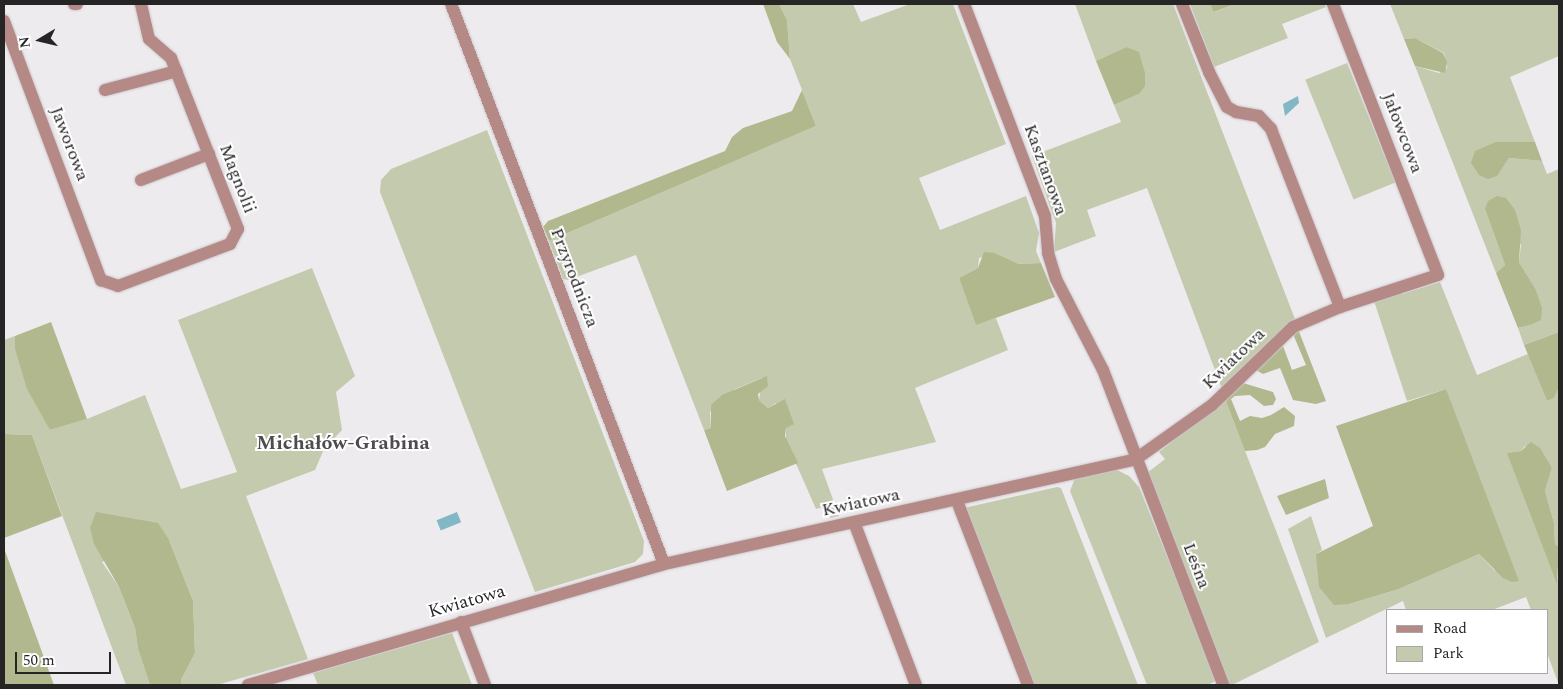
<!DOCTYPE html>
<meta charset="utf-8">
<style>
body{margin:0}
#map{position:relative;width:1563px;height:689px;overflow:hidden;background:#eeebef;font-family:Spectral,serif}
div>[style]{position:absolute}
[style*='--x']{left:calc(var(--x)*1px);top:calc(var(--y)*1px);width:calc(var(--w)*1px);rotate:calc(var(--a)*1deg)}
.green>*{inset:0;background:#c4caad;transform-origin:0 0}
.forest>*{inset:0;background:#b1b88d}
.water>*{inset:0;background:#82b7c6;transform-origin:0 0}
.roads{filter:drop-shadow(0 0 1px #cac7cb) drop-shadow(0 0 1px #cac7cb)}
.minor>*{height:12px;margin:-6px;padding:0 6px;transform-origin:6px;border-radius:6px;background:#b58986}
.tertiary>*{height:12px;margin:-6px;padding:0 6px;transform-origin:6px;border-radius:6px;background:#b58986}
span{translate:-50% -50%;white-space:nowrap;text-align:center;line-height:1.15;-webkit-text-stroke:4px #fff;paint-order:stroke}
.street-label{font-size:18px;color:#262526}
.quarter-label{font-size:20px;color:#4f4c4f;font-weight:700}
.frame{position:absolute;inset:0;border:5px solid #262526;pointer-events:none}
.legend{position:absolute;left:1386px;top:609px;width:162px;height:65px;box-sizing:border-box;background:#fff;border:1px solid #a8a8a8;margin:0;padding:6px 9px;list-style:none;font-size:15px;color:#262526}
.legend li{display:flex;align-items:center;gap:10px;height:25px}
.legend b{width:25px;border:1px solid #a8a8a8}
.north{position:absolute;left:15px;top:15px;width:50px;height:50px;-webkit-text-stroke:4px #fff;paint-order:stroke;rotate:261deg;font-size:14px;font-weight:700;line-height:20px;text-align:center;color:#262526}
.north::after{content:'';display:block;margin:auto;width:18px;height:22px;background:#262526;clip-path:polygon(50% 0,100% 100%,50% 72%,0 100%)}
.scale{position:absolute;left:15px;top:652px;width:96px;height:22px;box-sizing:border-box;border:2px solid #262526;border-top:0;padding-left:6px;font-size:15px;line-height:18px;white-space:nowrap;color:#262526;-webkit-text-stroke:4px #fff;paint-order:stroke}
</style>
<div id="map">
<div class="green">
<i style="clip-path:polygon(779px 4px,853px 4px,861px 22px,910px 4px,953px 4px,1006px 144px,919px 178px,940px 230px,1026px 196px,1039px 233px,1036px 251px,1041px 263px,1019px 264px,995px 253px,979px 258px,978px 268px,959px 278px,976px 324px,996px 318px,1008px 350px,915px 388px,936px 442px,822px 469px,839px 516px,830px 518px,826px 506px,816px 509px,786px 441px,786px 428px,776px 403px,768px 408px,759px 400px,762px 378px,735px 389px,710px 412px,711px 428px,704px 430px,636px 255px,568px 280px,563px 279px,549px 241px,816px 126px,790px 59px,787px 20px)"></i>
<i style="clip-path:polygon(1075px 4px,1173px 4px,1295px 319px,1222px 389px,1147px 188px,1087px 210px,1096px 236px,1054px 252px,1056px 223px,1032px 156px,1121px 122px,1114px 105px,1139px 94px,1126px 47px,1096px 61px)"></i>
<i style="clip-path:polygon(1190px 4px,1210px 4px,1215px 12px,1235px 4px,1324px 4px,1326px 7px,1282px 24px,1288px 38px,1214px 67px)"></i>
<i style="clip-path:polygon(1390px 4px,1559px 4px,1559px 56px,1510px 77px,1535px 142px,1496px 142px,1502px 168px,1509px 158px,1542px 161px,1547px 174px,1559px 169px,1559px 332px,1524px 345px,1518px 328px,1530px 325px,1535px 288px,1519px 262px,1521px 245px,1485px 209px,1505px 265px,1496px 273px,1415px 66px,1439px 73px,1447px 68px,1444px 53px,1415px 38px,1404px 39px)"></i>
<i style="left:1347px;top:63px;width:129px;height:45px;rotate:68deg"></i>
<i style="clip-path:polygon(487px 130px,644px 541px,643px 554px,635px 562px,535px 592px,380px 192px,381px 180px,391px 169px)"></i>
<i style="clip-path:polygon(312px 268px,355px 376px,336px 392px,342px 430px,324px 449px,315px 470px,246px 496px,308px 659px,217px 685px,182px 685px,181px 680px,195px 653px,193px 601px,169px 540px,102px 562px,119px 587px,135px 628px,138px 649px,150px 685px,126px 685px,32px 435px,4px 434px,4px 340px,15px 336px,15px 349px,50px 430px,87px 419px,145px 395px,181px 489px,237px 472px,178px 320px)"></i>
<i style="clip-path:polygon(1440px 282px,1477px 375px,1528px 354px,1547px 401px,1554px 398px,1559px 388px,1559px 547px,1555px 544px,1554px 523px,1545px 491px,1552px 468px,1525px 446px,1521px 451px,1508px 453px,1559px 583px,1559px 685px,1547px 653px,1547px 610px,1531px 610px,1526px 597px,1492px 610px,1406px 610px,1403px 601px,1326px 638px,1288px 529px,1311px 516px,1322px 550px,1316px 554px,1349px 604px,1399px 589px,1479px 554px,1495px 571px,1446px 389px,1407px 401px,1374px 301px,1399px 291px,1402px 294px)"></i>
<i style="clip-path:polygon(1225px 399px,1319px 642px,1232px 685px,1229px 685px,1147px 473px,1165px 459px,1159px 452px)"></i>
<i style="clip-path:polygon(1117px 470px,1129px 476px,1139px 487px,1217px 680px,1208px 685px,1147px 685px,1070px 491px,1075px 478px)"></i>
<i style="clip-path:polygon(1057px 487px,1061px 488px,1138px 685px,1031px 685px,964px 508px)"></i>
<i style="clip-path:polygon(452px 633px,472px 685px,318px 685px,313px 673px)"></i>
</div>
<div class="forest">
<i style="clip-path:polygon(763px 4px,779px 4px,787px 20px,790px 59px,777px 42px)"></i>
<i style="clip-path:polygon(1210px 4px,1235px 4px,1214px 12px)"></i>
<i style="clip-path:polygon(1415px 38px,1443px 53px,1447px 62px,1445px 73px,1415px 66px,1404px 39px)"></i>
<i style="clip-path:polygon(1126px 47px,1139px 52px,1145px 73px,1145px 86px,1139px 94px,1114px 105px,1096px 61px)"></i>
<i style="clip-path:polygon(802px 90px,816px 126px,549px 241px,543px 227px,548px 221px,725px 151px,732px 137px,743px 128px,792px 111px)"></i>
<i style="clip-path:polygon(1496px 142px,1535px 142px,1542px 161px,1509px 158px,1497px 176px,1488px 179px,1479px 175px,1471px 163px,1475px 151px)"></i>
<i style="clip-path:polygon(1497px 196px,1506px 198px,1515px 210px,1521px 230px,1519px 262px,1535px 288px,1542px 308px,1541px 320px,1530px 325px,1518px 328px,1496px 273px,1505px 265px,1485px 209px,1488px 201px)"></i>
<i style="clip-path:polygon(984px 252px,995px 253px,1019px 264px,1041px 263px,1055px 297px,976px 325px,959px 278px,978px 268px)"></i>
<i style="clip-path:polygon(51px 322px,87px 419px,50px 430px,27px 389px,15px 349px,15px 336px)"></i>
<i style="clip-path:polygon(1298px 329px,1326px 401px,1316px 404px,1293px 400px,1280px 368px,1263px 374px,1256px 370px,1283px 346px,1292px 370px,1306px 365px,1293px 334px)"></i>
<i style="clip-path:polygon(1559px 332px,1559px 388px,1554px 398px,1547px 401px,1524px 345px)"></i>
<i style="clip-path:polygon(767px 376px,768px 386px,758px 394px,759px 400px,768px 408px,785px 399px,794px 424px,786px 428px,785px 436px,798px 463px,727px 491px,704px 430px,711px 428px,711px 405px,722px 395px)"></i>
<i style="clip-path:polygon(1243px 383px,1273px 392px,1276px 399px,1273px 405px,1264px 406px,1250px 395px,1235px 396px,1231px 399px,1240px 421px,1250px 416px,1262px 418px,1271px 415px,1284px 407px,1295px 416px,1294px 426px,1275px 434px,1265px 447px,1257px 450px,1245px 451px,1225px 399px)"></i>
<i style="clip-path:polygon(1446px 389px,1519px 581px,1512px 582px,1503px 578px,1479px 554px,1399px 589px,1349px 604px,1334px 605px,1319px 587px,1316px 554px,1373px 526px,1336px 426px)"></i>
<i style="clip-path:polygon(4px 434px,32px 435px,62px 516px,4px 538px)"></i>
<i style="clip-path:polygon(1531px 442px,1540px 448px,1552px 468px,1545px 491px,1554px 523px,1555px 544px,1559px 547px,1557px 584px,1507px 453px,1521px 451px)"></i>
<i style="clip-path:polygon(1325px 479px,1329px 498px,1286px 515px,1277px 496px)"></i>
<i style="clip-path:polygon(96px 512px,158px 523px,169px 540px,193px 601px,195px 653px,181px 680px,182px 685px,150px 685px,138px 649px,135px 628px,119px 587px,94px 544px,90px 528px)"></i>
<i style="clip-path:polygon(4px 548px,54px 685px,4px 685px)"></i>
</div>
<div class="water">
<i style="clip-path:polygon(1298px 96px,1299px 103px,1285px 116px,1283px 104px)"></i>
<i style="left:457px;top:512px;width:11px;height:22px;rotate:68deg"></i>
</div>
<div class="roads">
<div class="minor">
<i style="--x:74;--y:4;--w:3;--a:0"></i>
<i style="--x:964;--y:4;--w:227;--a:69.1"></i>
<i style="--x:1045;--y:216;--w:37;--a:85"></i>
<i style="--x:1048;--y:253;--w:27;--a:73"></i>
<i style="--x:1056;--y:279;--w:102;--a:62.7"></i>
<i style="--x:1103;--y:370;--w:337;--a:69.1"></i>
<i style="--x:1182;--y:4;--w:73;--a:68.3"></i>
<i style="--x:1209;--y:72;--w:39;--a:63"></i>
<i style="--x:1227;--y:107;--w:10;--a:29"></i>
<i style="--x:1236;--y:112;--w:23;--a:10"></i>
<i style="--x:1259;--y:116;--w:18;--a:47"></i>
<i style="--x:1271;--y:129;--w:191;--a:68.8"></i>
<i style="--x:4;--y:21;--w:277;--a:69.5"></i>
<i style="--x:101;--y:280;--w:18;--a:19"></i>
<i style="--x:118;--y:286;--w:120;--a:-20.6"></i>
<i style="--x:230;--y:244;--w:17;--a:-62"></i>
<i style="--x:238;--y:229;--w:184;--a:-111.4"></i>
<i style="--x:171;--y:58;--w:29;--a:-139"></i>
<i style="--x:149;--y:39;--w:36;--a:-103"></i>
<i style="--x:105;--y:90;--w:74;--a:-14.8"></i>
<i style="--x:141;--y:180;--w:73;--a:-20.9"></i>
<i style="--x:957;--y:501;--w:197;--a:68.9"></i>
<i style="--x:854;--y:522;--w:174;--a:69.2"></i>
<i style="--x:664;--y:564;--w:484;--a:-12.5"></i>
<i style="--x:1136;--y:459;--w:93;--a:-35.4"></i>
<i style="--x:1212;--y:405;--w:112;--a:-43.9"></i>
<i style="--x:1293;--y:327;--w:51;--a:-23.1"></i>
<i style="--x:1340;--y:307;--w:103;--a:-18.1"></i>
<i style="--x:1438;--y:275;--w:291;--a:-111.2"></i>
<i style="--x:461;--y:622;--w:67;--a:69.1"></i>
</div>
<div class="tertiary">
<i style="--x:248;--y:685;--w:433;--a:-16.2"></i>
<i style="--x:664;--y:564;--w:599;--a:-110.82"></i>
</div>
</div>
<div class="street-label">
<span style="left:1402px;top:133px;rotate:69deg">Jałowcowa</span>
<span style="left:69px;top:144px;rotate:69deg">Jaworowa</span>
<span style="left:1045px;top:170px;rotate:70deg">Kasztanowa</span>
<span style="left:237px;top:179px;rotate:69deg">Magnolii</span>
<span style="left:574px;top:278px;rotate:69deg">Przyrodnicza</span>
<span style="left:1234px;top:359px;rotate:-44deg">Kwiatowa</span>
<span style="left:861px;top:503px;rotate:-12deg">Kwiatowa</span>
<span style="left:1196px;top:566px;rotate:69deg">Leśna</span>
<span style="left:467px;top:602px;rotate:-16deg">Kwiatowa</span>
</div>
<div class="quarter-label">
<span style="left:343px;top:443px">Michałów-Grabina</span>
</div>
<div class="frame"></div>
<ul class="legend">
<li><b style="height:6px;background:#b58986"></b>Road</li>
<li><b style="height:14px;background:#c4caad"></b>Park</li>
</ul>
<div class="north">N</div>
<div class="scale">50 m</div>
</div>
